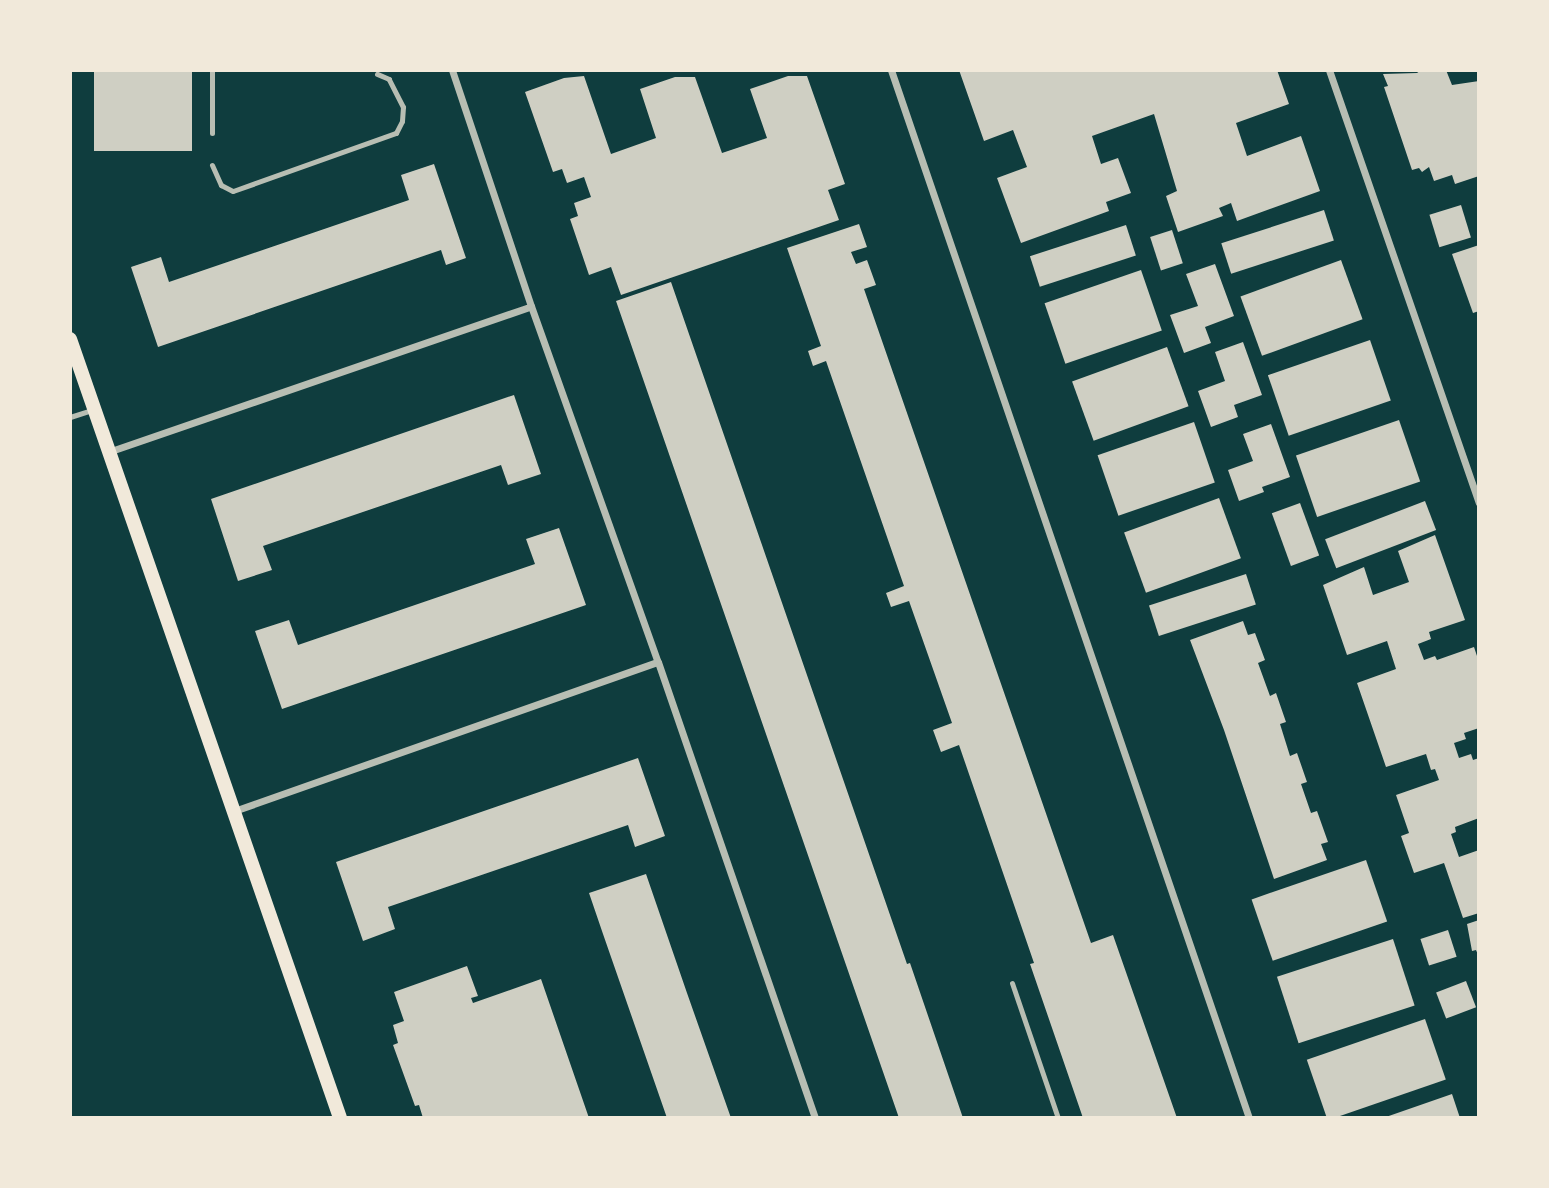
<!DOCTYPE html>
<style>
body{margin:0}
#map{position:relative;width:1549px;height:1188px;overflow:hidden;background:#0f3d3e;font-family:"DejaVu Sans",sans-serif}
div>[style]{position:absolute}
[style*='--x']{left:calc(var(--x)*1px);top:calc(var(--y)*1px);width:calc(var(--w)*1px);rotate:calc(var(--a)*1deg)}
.building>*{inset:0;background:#cfcfc3;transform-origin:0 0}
.service>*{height:5px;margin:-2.5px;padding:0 2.5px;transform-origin:2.5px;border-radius:2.5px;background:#b8beb3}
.minor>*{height:7px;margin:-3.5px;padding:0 3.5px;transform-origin:3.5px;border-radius:3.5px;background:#b8beb3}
.secondary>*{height:14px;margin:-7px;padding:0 7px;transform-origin:7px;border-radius:7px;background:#f1e9da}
span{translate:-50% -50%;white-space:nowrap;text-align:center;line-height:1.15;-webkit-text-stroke:7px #f1e9da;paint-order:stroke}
.frame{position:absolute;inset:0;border:72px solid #f1e9da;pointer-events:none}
</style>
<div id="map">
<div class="building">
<i style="left:94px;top:70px;width:98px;height:81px"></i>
<i style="clip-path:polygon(959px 70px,1277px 70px,1289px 104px,1236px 123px,1247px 156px,1301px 136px,1320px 191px,1237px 221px,1231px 203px,1219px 208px,1223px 216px,1178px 232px,1166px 196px,1177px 191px,1154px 114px,1092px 136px,1101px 164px,1118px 158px,1131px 193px,1106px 202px,1109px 211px,1021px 243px,997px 178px,1027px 167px,1013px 130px,984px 141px)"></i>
<i style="clip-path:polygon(1421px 70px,1446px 70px,1452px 85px,1479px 81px,1479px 176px,1455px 184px,1452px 175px,1434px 181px,1429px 167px,1422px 172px,1419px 168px,1412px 170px,1384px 87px,1388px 86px,1383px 74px,1417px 73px)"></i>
<i style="clip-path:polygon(584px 76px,611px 154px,656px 138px,640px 89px,675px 77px,695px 77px,722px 153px,767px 138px,750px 89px,788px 76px,807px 76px,845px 184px,828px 190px,839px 220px,621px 295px,611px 267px,589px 275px,570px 219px,578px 216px,574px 203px,591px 197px,584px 177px,567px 183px,562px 169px,553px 172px,525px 92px,564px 78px)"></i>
<i style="clip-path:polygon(434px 164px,466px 258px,446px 265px,441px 250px,158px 347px,131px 267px,161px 257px,169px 282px,409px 200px,401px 175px)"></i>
<i style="left:1461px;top:205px;width:34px;height:33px;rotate:73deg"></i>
<i style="left:1324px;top:210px;width:32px;height:108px;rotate:72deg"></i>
<i style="clip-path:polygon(859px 224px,867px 247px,851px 252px,856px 264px,867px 260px,876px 285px,864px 289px,1091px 943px,1113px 935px,1177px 1118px,1083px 1118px,1030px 964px,1034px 963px,959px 745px,941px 752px,933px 730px,952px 723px,909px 601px,891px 607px,886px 593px,904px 586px,826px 361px,813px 366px,808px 351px,821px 346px,787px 248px)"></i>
<i style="left:1126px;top:225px;width:32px;height:101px;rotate:72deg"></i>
<i style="left:1172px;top:230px;width:35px;height:23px;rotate:72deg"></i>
<i style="clip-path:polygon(1479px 245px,1479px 311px,1473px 313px,1452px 254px)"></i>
<i style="left:1341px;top:260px;width:63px;height:107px;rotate:70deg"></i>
<i style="clip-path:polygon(1215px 264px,1234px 316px,1205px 327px,1211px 343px,1184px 353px,1170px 315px,1198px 306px,1186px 274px)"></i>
<i style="left:1141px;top:270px;width:64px;height:102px;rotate:71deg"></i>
<i style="clip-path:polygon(671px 282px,907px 964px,910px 963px,963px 1118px,899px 1118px,616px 301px)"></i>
<i style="left:1370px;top:340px;width:64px;height:108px;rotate:71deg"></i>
<i style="clip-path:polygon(1243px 342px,1262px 395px,1234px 405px,1238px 417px,1211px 427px,1198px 391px,1225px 381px,1215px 352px)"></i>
<i style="left:1167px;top:347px;width:63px;height:101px;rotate:70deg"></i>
<i style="clip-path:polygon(514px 395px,541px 474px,508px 485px,501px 465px,263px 546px,272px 570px,238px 581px,211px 499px)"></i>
<i style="left:1399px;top:420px;width:65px;height:109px;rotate:71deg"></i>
<i style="left:1194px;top:422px;width:64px;height:102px;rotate:71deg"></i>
<i style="clip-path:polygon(1271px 424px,1290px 477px,1262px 487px,1264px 492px,1239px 501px,1228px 470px,1253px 461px,1243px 434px)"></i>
<i style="left:1219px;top:498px;width:64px;height:101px;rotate:70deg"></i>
<i style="left:1425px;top:501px;width:31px;height:107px;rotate:69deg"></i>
<i style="left:1300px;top:503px;width:56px;height:30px;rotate:70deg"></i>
<i style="clip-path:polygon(559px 528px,586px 605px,282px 709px,255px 631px,289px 620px,298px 645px,535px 564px,526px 539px)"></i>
<i style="clip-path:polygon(1435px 535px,1465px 620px,1429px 632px,1431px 639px,1418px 644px,1424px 660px,1435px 656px,1437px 660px,1474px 647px,1479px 662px,1479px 728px,1464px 733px,1466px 739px,1454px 743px,1459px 758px,1471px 754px,1473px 760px,1479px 758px,1479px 818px,1455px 827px,1456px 832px,1451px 834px,1459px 857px,1479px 850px,1479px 913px,1463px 918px,1444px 863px,1414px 873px,1401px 836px,1409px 833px,1396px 795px,1439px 780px,1435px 769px,1431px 770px,1426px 754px,1386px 767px,1357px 683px,1396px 669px,1387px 641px,1347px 655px,1323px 585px,1364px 567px,1373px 595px,1409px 582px,1398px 551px)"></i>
<i style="left:1246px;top:574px;width:32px;height:102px;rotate:72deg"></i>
<i style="clip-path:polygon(1243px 621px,1248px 635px,1255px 633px,1265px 660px,1258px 663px,1270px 696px,1276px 693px,1286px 722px,1280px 724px,1290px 756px,1297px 753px,1307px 782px,1301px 784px,1311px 813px,1317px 811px,1328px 842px,1321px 844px,1327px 860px,1274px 879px,1224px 730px,1190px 640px)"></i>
<i style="clip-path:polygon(638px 758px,665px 836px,635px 847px,628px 825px,388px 907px,395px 929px,363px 941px,336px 862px)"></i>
<i style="left:1366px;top:860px;width:65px;height:121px;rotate:71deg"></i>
<i style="clip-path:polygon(646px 874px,687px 993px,731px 1118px,667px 1118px,603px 934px,589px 893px)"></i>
<i style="clip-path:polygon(1479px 920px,1479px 957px,1476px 950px,1472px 951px,1467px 924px)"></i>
<i style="left:1448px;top:930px;width:28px;height:29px;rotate:72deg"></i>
<i style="left:1393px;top:939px;width:70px;height:122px;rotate:72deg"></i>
<i style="clip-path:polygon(467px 966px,478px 996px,471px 998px,473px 1003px,541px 979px,589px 1118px,423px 1118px,419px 1105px,415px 1106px,393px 1045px,398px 1043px,393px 1025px,404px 1021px,394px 992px)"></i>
<i style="left:1466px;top:981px;width:28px;height:32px;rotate:69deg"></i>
<i style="left:1425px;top:1019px;width:64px;height:125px;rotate:71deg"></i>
<i style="clip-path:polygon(1452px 1094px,1460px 1118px,1383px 1118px)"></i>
</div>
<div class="service">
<i style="--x:212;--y:133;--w:63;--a:-90"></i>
<i style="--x:212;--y:165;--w:22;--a:66"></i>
<i style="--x:221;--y:185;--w:13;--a:27"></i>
<i style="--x:233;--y:191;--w:173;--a:-19.6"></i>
<i style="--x:396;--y:133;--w:13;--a:-63"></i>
<i style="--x:402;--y:121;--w:14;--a:-86"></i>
<i style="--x:403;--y:107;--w:31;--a:-117"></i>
<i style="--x:389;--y:79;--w:13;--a:-157"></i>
<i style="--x:70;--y:417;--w:25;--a:-18"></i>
<i style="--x:1012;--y:983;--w:143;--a:71.2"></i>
</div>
<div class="minor">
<i style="--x:452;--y:70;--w:249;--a:71.5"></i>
<i style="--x:531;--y:306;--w:378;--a:70.4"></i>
<i style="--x:658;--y:662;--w:482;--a:71"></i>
<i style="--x:891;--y:70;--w:1107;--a:71.14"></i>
<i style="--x:1329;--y:70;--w:458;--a:70.9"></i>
<i style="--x:111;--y:451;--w:444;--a:-19"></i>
<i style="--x:234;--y:811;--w:449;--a:-19.4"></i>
</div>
<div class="secondary">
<i style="--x:70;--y:339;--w:824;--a:70.88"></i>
</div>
<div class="frame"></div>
</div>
